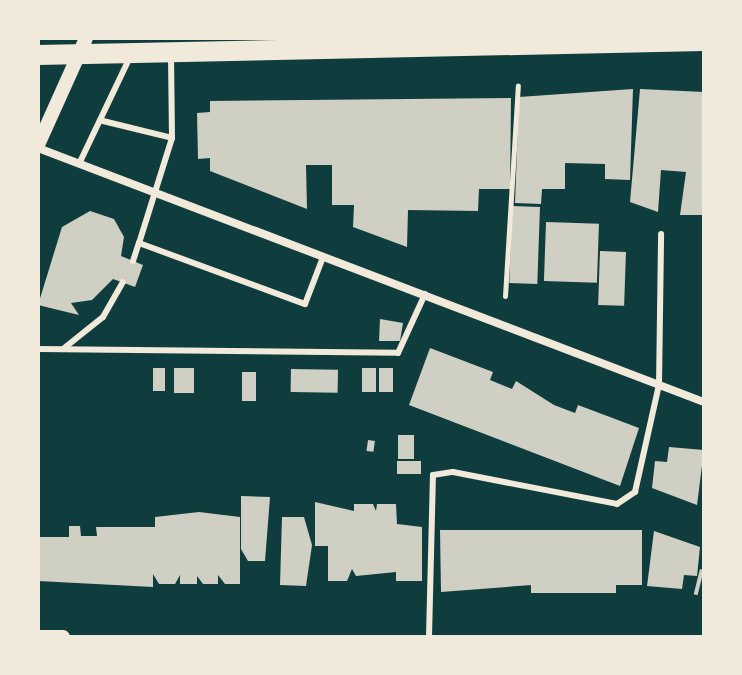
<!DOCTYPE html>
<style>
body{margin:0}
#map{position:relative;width:742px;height:675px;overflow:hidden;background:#0f3d3e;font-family:"Fira Sans Condensed",sans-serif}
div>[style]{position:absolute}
.building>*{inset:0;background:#cfcfc3;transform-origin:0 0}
.path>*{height:5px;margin:-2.5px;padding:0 2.5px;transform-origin:2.5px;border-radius:2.5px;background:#f1e9da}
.service>*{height:6px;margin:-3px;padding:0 3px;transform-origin:3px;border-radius:3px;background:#f1e9da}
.minor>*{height:8px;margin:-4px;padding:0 4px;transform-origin:4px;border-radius:4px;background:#f1e9da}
.tertiary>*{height:14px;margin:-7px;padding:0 7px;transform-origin:7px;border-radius:7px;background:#f1e9da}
.primary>*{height:20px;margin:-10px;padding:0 10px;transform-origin:10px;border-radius:10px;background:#f1e9da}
span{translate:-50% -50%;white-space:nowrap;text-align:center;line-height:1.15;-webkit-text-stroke:6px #f1e9da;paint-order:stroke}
.frame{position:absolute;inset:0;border:40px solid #f1e9da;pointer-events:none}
</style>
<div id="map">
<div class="building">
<div style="clip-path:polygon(633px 89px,630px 180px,605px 179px,605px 164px,565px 163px,565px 189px,542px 189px,541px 204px,515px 203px,519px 97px)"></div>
<div style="clip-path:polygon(640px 89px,704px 92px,704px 215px,680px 215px,686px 172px,661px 170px,658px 212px,630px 202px)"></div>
<div style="clip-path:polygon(511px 98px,510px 189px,479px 189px,478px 211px,408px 210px,407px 247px,353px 227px,354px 205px,332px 205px,332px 165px,306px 165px,307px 209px,210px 171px,210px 158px,198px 159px,197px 113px,210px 112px,210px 101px)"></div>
<div style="left:512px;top:206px;width:28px;height:77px;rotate:2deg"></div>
<div style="clip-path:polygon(90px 211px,114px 219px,124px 237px,121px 256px,143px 265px,135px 287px,113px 279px,92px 300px,71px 303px,79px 315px,38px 305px,62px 227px)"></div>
<div style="left:546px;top:222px;width:53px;height:59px;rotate:2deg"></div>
<div style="left:600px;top:251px;width:26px;height:54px;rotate:2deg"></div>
<div style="clip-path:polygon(380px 319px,403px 323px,400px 341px,379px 341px)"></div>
<div style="clip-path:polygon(430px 348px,493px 372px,490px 380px,512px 389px,516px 381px,554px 405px,575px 413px,578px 405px,639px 428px,620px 486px,409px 405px)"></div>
<div style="left:153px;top:368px;width:12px;height:23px"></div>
<div style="left:174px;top:368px;width:20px;height:25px"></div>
<div style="left:376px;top:368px;width:24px;height:14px;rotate:90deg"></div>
<div style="left:379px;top:368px;width:14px;height:24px"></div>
<div style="left:291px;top:369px;width:47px;height:23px;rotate:1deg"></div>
<div style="left:242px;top:372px;width:14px;height:29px"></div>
<div style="left:398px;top:435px;width:16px;height:24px"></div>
<div style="left:368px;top:440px;width:7px;height:11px;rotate:8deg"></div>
<div style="clip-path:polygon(669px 447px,704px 450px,697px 505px,652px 488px,655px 461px,667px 462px)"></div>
<div style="left:397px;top:461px;width:24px;height:13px"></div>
<div style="clip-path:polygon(241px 496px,270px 497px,265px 561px,248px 561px,241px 549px)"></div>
<div style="clip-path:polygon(315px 502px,354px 511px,354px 504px,373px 504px,376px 511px,377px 504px,396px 504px,397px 524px,422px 527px,422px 581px,396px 581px,396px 572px,356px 576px,352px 569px,347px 581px,328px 581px,328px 546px,315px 546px)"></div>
<div style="clip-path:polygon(199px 512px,240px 517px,240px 584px,225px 584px,218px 575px,218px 584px,203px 584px,197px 576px,197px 584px,180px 584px,180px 575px,175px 584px,159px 584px,153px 574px,153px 587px,38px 581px,38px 537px,69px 537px,69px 526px,80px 526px,81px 536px,97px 536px,96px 527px,155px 527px,155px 517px)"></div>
<div style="clip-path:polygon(282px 517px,304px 517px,312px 545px,306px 586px,280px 585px)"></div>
<div style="clip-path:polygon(440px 530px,642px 530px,642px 585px,616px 585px,616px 593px,531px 593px,531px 585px,441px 592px)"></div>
<div style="clip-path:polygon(654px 531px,700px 547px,697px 576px,684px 575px,682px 589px,647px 586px)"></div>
<div style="left:700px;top:569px;width:4px;height:26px;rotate:14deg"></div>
</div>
<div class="path">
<div style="left:505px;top:296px;width:211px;rotate:-86.5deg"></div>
</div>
<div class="service">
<div style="left:171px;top:56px;width:82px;rotate:89.3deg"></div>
<div style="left:172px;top:138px;width:110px;rotate:107.4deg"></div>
<div style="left:139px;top:243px;width:177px;rotate:20.2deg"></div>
<div style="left:305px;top:304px;width:50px;rotate:-69deg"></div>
<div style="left:103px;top:121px;width:71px;rotate:13.8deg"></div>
<div style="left:79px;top:164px;width:121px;rotate:-64.5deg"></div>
<div style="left:133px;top:261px;width:19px;rotate:-72deg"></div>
<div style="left:38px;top:349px;width:360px;rotate:0.6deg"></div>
<div style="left:398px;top:353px;width:65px;rotate:-65.4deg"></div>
<div style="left:63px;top:349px;width:51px;rotate:-38.7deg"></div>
<div style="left:103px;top:317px;width:40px;rotate:-60.3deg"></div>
<div style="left:429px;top:637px;width:162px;rotate:-88.6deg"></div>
<div style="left:433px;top:475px;width:20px;rotate:-9deg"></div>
<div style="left:453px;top:472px;width:167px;rotate:11deg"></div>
<div style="left:617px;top:504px;width:22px;rotate:-34deg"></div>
<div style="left:635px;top:492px;width:110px;rotate:-77.4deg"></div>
<div style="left:659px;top:385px;width:151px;rotate:-89.2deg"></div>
</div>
<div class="minor">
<div style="left:38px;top:148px;width:713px;rotate:20.88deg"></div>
</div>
<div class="tertiary">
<div style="left:38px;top:145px;width:117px;rotate:-65.8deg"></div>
<div style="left:38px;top:637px;width:25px"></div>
</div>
<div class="primary">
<div style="left:38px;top:55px;width:666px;rotate:-1.2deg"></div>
</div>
<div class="frame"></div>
</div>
